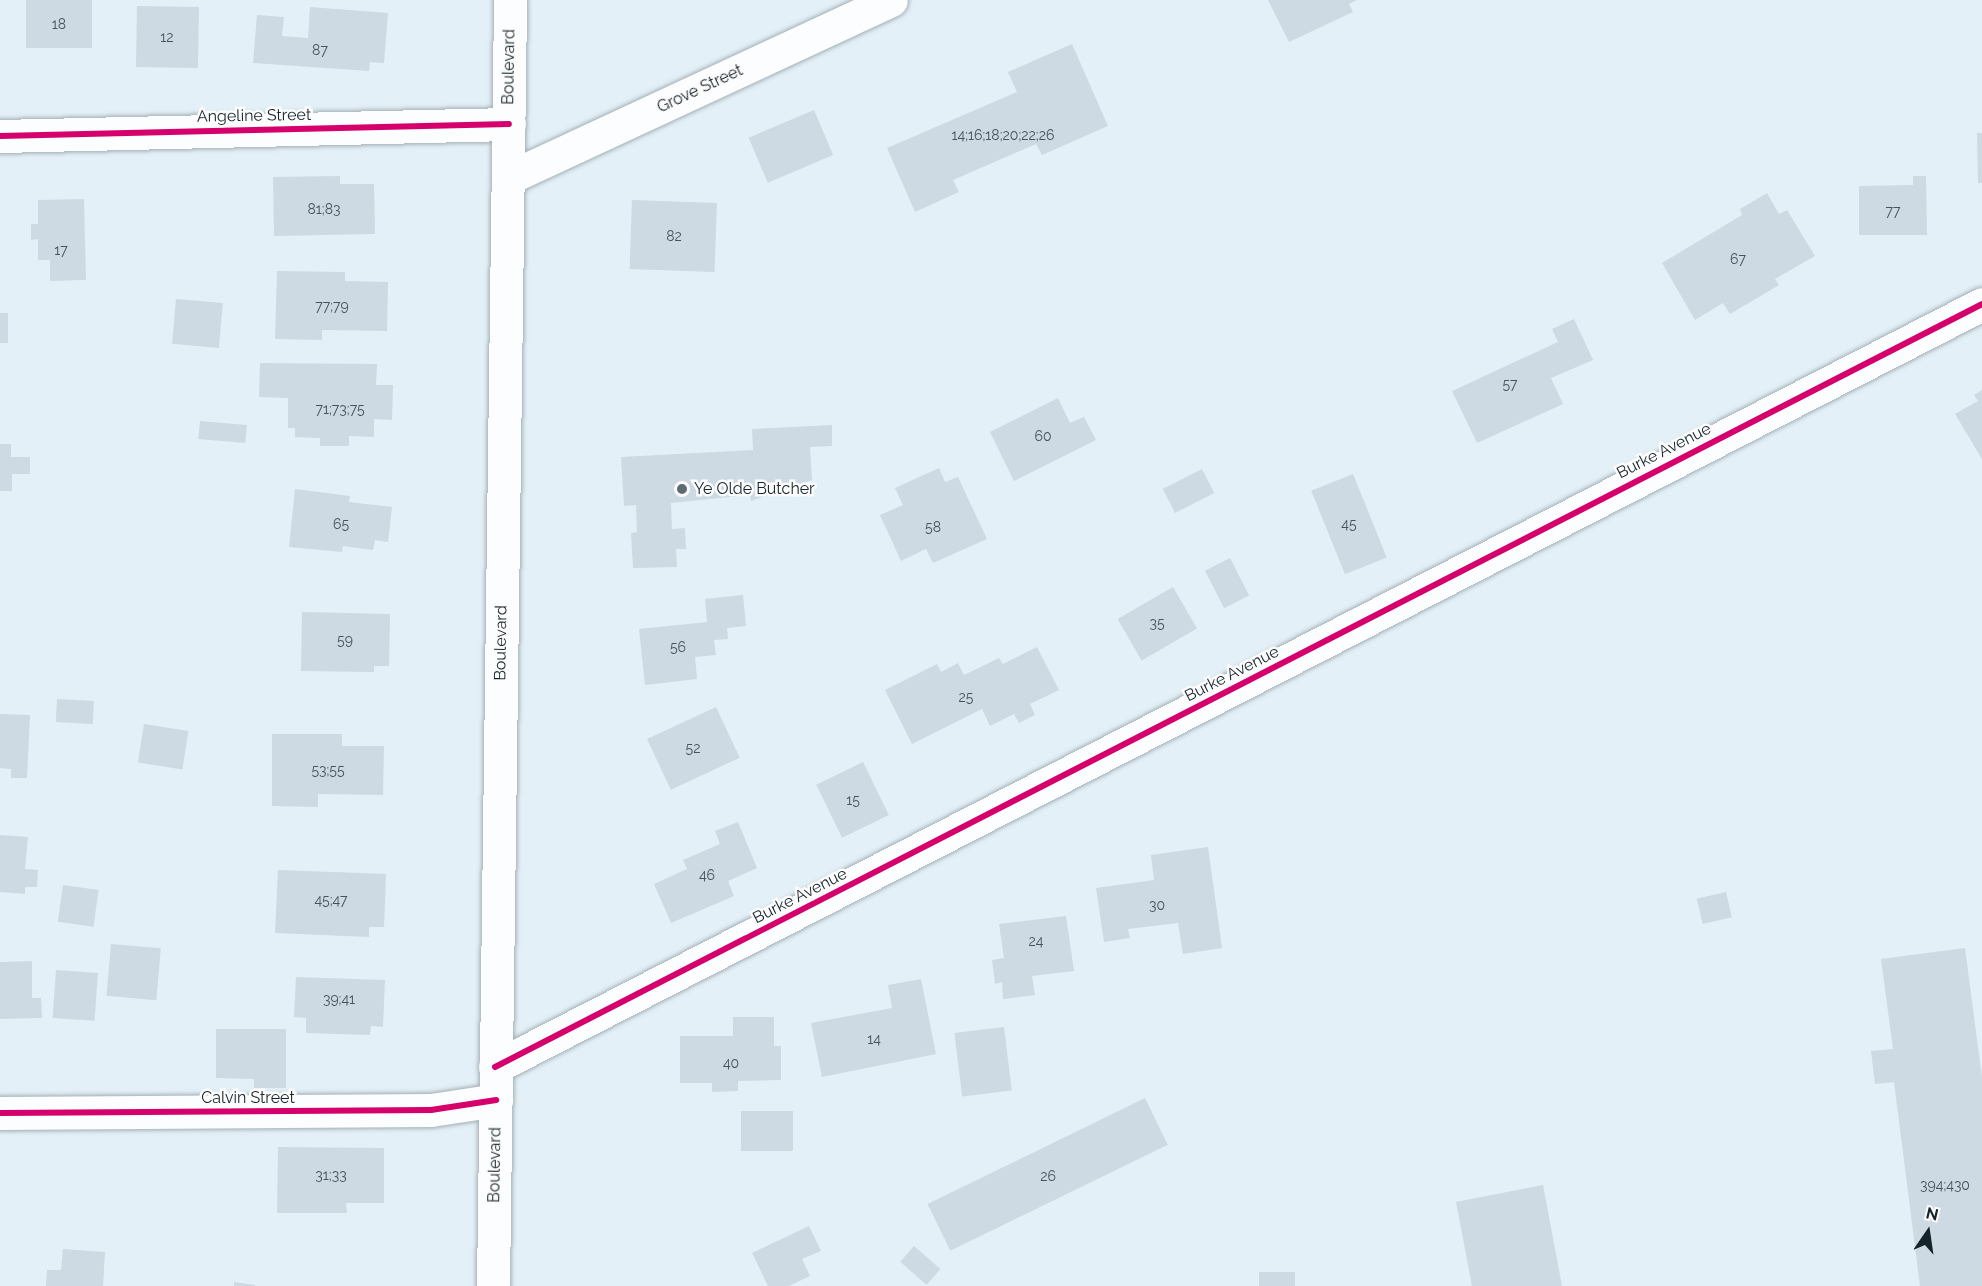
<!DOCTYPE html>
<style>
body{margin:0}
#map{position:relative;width:1982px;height:1286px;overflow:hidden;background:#e4f0f7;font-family:Raleway,sans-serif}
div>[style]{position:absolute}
.building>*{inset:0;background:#cdd9e3;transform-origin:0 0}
.roads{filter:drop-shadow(0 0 2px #a4b0b6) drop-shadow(0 0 2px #a4b0b6)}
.minor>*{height:33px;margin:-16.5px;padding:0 16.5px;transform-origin:16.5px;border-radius:16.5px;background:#fbfdfe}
.secondary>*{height:33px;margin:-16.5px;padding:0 16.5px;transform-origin:16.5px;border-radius:16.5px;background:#fbfdfe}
.cycleway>*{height:6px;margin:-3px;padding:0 3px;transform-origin:3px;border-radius:3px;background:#d6006c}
.dots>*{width:16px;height:16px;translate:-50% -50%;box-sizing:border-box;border:3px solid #fcfcfc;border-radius:50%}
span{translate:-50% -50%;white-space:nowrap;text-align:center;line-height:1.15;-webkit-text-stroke:5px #fcfcfc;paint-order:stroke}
.number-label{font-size:14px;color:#45535b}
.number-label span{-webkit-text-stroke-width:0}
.street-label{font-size:16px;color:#15242b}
.poi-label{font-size:16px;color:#15242b}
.left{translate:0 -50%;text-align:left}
.north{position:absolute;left:1898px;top:1202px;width:60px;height:60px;-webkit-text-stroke:4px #fcfcfc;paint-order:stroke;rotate:13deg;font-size:16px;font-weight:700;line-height:24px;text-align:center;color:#15242b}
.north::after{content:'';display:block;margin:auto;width:21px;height:27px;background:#15242b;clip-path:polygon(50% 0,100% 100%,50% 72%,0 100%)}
</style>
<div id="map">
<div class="building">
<div style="left:26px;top:0;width:66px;height:48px"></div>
<div style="clip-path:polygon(1268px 0,1357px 0,1349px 4px,1353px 12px,1289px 42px)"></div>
<div style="left:137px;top:6px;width:62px;height:61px;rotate:1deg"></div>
<div style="clip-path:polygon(310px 7px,388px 13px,384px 63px,370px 62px,369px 71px,253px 63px,257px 15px,284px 17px,282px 36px,308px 38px)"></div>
<div style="clip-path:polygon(1072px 44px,1108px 126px,1042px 155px,1036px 144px,953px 180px,959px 192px,915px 212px,887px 148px,1017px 92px,1008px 72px)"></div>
<div style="left:814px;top:110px;width:49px;height:71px;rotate:67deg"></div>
<div style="clip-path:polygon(1977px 133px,1982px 133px,1982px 183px,1978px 183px)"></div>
<div style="clip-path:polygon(340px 176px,340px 184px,374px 184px,375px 234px,274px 236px,273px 177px)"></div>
<div style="clip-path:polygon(1913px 176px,1926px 176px,1927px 235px,1859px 235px,1859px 186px,1913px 185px)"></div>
<div style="clip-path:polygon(1767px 193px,1779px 214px,1787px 210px,1815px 256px,1775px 279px,1779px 285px,1730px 314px,1723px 303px,1695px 320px,1662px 263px,1742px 215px,1740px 209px)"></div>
<div style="clip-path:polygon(84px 199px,86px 280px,50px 281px,50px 260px,38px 260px,38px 239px,31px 240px,31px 224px,38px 224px,38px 200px)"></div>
<div style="left:632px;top:200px;width:85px;height:69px;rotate:2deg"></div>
<div style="clip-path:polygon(277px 271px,345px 272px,345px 281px,388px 282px,387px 331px,322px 330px,322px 340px,275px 339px)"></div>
<div style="left:176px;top:299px;width:47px;height:45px;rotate:5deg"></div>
<div style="left:0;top:313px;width:8px;height:30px"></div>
<div style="clip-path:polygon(1574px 319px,1593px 360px,1551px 378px,1563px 404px,1477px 443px,1452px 391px,1558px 342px,1552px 329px)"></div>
<div style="clip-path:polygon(260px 363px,377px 364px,376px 385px,393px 385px,392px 420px,374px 419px,374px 437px,349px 436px,349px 446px,320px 446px,320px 438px,295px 437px,295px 428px,288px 428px,288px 398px,259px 397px)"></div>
<div style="clip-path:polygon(1982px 390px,1982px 459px,1955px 414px,1978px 401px,1974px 395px)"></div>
<div style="clip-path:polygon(1058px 398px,1070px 423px,1084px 417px,1096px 440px,1014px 481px,990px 432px)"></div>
<div style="left:200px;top:421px;width:47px;height:18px;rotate:5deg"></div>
<div style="clip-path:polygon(832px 425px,832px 446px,810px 447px,812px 480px,751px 501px,750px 495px,671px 503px,672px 529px,685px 528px,686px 549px,676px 549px,677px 567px,633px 568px,631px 533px,637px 532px,636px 505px,624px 506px,621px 457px,753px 450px,752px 429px)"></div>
<div style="clip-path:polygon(0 444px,11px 444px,11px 457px,30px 457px,30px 474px,12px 474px,12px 491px,0 491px)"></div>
<div style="clip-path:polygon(939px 468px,945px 482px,958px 477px,987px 539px,933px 563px,926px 549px,901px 561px,880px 515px,903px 505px,895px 488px)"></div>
<div style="left:1202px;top:469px;width:27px;height:44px;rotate:63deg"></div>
<div style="left:1353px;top:474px;width:90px;height:45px;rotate:68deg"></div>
<div style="clip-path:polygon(295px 489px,350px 496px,349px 502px,392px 507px,388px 542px,375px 540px,373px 550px,343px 546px,342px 552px,289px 547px)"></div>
<div style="left:1230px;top:558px;width:42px;height:28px;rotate:63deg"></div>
<div style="left:1173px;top:587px;width:48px;height:64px;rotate:60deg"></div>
<div style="clip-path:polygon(743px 595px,746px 626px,727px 628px,728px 639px,714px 640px,716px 655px,695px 657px,697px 679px,645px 685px,639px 629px,707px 622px,705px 599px)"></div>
<div style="clip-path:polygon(302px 612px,390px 614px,389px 666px,374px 666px,374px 672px,301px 671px)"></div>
<div style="clip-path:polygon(1037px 647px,1059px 690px,1030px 704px,1035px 715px,1019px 723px,1014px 714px,990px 726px,982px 709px,912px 744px,885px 690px,937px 664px,941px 672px,958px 663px,964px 675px,999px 658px,1003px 664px)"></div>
<div style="left:57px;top:699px;width:37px;height:23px;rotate:3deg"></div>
<div style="left:716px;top:707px;width:56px;height:76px;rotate:65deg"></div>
<div style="clip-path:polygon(0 714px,30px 715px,27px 778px,11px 778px,11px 769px,0 768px)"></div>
<div style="left:144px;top:724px;width:45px;height:39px;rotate:9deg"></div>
<div style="clip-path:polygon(272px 734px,342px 734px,342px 746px,384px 746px,383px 795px,318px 794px,318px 807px,272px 806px)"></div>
<div style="left:863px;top:762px;width:59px;height:52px;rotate:64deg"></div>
<div style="clip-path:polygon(738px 822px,757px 868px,728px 881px,734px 896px,671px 923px,654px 884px,687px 869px,683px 860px,720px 844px,715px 831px)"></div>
<div style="clip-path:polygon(0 835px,28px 837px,25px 869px,38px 870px,37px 887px,25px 887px,25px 894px,0 892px)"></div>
<div style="clip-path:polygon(1208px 847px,1222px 948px,1183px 954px,1178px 923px,1128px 929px,1130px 938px,1104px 942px,1096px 888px,1154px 880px,1151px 855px)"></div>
<div style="clip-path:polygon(278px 870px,386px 874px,384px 927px,369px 927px,369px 937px,275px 933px)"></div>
<div style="left:63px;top:885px;width:36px;height:37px;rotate:8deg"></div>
<div style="left:1726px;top:892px;width:26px;height:30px;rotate:77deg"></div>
<div style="clip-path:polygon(1066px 916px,1074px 971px,1032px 976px,1035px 995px,1003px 999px,1002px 982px,995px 984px,992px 960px,1004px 958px,999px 924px)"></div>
<div style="left:111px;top:944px;width:50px;height:52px;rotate:5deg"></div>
<div style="clip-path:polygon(1965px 948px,1982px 1077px,1982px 1286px,1920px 1286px,1894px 1082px,1875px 1084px,1871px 1051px,1893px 1049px,1881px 959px)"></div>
<div style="clip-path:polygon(32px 961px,32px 998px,41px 998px,42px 1018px,0 1019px,0 962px)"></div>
<div style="left:56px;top:970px;width:42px;height:48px;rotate:4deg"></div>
<div style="clip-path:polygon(296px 977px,385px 980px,383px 1027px,371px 1026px,370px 1035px,306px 1033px,306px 1018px,294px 1017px)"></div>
<div style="clip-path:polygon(921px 979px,936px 1054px,822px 1077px,811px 1023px,892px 1008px,888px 985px)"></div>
<div style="clip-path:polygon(733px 1017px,774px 1017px,774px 1046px,781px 1046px,781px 1080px,738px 1081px,738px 1091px,712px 1092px,712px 1083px,680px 1083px,680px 1036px,733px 1036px)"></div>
<div style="left:1004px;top:1027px;width:64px;height:50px;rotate:83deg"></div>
<div style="clip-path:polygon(216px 1029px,286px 1029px,286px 1088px,254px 1088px,254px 1079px,216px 1078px)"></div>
<div style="left:1145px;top:1098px;width:52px;height:242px;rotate:64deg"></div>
<div style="left:741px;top:1111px;width:52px;height:40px"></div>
<div style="clip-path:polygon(278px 1147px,384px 1148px,384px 1203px,346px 1203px,347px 1213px,277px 1213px)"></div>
<div style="clip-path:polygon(1543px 1185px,1562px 1286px,1472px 1286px,1456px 1202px)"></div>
<div style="clip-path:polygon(809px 1226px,821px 1251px,802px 1259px,810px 1276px,789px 1286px,768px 1286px,752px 1253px)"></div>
<div style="left:914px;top:1246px;width:35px;height:21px;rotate:41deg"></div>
<div style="clip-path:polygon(63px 1249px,105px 1252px,103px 1286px,46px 1286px,47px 1270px,61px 1270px)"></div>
<div style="left:1295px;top:1272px;width:14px;height:36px;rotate:90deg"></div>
<div style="clip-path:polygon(234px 1282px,255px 1285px,255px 1286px,234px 1286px)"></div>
</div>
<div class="roads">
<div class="minor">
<div style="left:0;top:136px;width:509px;rotate:-1.35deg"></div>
<div style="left:508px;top:178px;width:422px;rotate:-24.9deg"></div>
<div style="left:495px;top:1067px;width:1671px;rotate:-27.16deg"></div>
<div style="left:0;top:1113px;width:431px;rotate:-0.4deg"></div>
<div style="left:431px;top:1110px;width:66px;rotate:-8.7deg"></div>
</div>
<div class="secondary">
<div style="left:493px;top:1286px;width:1286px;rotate:-89.24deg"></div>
</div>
</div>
<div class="cycleway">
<div style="left:0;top:136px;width:509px;rotate:-1.35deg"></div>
<div style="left:495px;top:1067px;width:1671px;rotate:-27.16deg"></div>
<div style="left:0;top:1113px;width:431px;rotate:-0.4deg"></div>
<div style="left:431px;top:1110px;width:66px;rotate:-8.7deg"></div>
</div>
<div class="dots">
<div style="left:682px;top:489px;background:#5d6b72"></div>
</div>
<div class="number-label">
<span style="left:59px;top:24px">18</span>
<span style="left:167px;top:37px">12</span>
<span style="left:320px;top:50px">87</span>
<span style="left:1003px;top:135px">14;16;18;20;22;26</span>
<span style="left:324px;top:209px">81;83</span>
<span style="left:1893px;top:211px">77</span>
<span style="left:674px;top:236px">82</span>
<span style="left:61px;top:250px">17</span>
<span style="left:1738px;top:259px">67</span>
<span style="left:332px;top:306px">77;79</span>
<span style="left:1510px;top:384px">57</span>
<span style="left:340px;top:409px">71;73;75</span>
<span style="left:1043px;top:436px">60</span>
<span style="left:341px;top:524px">65</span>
<span style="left:1349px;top:524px">45</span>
<span style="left:933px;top:527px">58</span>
<span style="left:1157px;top:623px">35</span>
<span style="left:345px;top:640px">59</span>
<span style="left:678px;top:647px">56</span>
<span style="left:966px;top:697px">25</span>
<span style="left:693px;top:748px">52</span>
<span style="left:328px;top:770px">53;55</span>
<span style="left:853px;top:800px">15</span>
<span style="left:707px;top:875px">46</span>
<span style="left:331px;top:900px">45;47</span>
<span style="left:1157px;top:905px">30</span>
<span style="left:1036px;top:941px">24</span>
<span style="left:339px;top:999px">39;41</span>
<span style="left:874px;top:1039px">14</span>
<span style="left:731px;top:1063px">40</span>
<span style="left:331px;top:1175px">31;33</span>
<span style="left:1048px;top:1176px">26</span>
<span style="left:1945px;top:1185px">394;430</span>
</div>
<div class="street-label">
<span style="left:509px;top:67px;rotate:-89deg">Boulevard</span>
<span style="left:700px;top:89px;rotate:-25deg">Grove Street</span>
<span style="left:254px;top:116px;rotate:-1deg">Angeline Street</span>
<span style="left:1664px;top:451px;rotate:-27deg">Burke Avenue</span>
<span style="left:501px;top:643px;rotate:-89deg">Boulevard</span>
<span style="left:1232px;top:674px;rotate:-27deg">Burke Avenue</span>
<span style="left:800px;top:896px;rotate:-27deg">Burke Avenue</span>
<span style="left:248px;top:1098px">Calvin Street</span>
<span style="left:495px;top:1165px;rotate:-89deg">Boulevard</span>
</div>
<div class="poi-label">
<span class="left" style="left:694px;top:489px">Ye Olde Butcher</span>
</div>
<div class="north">N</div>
</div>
